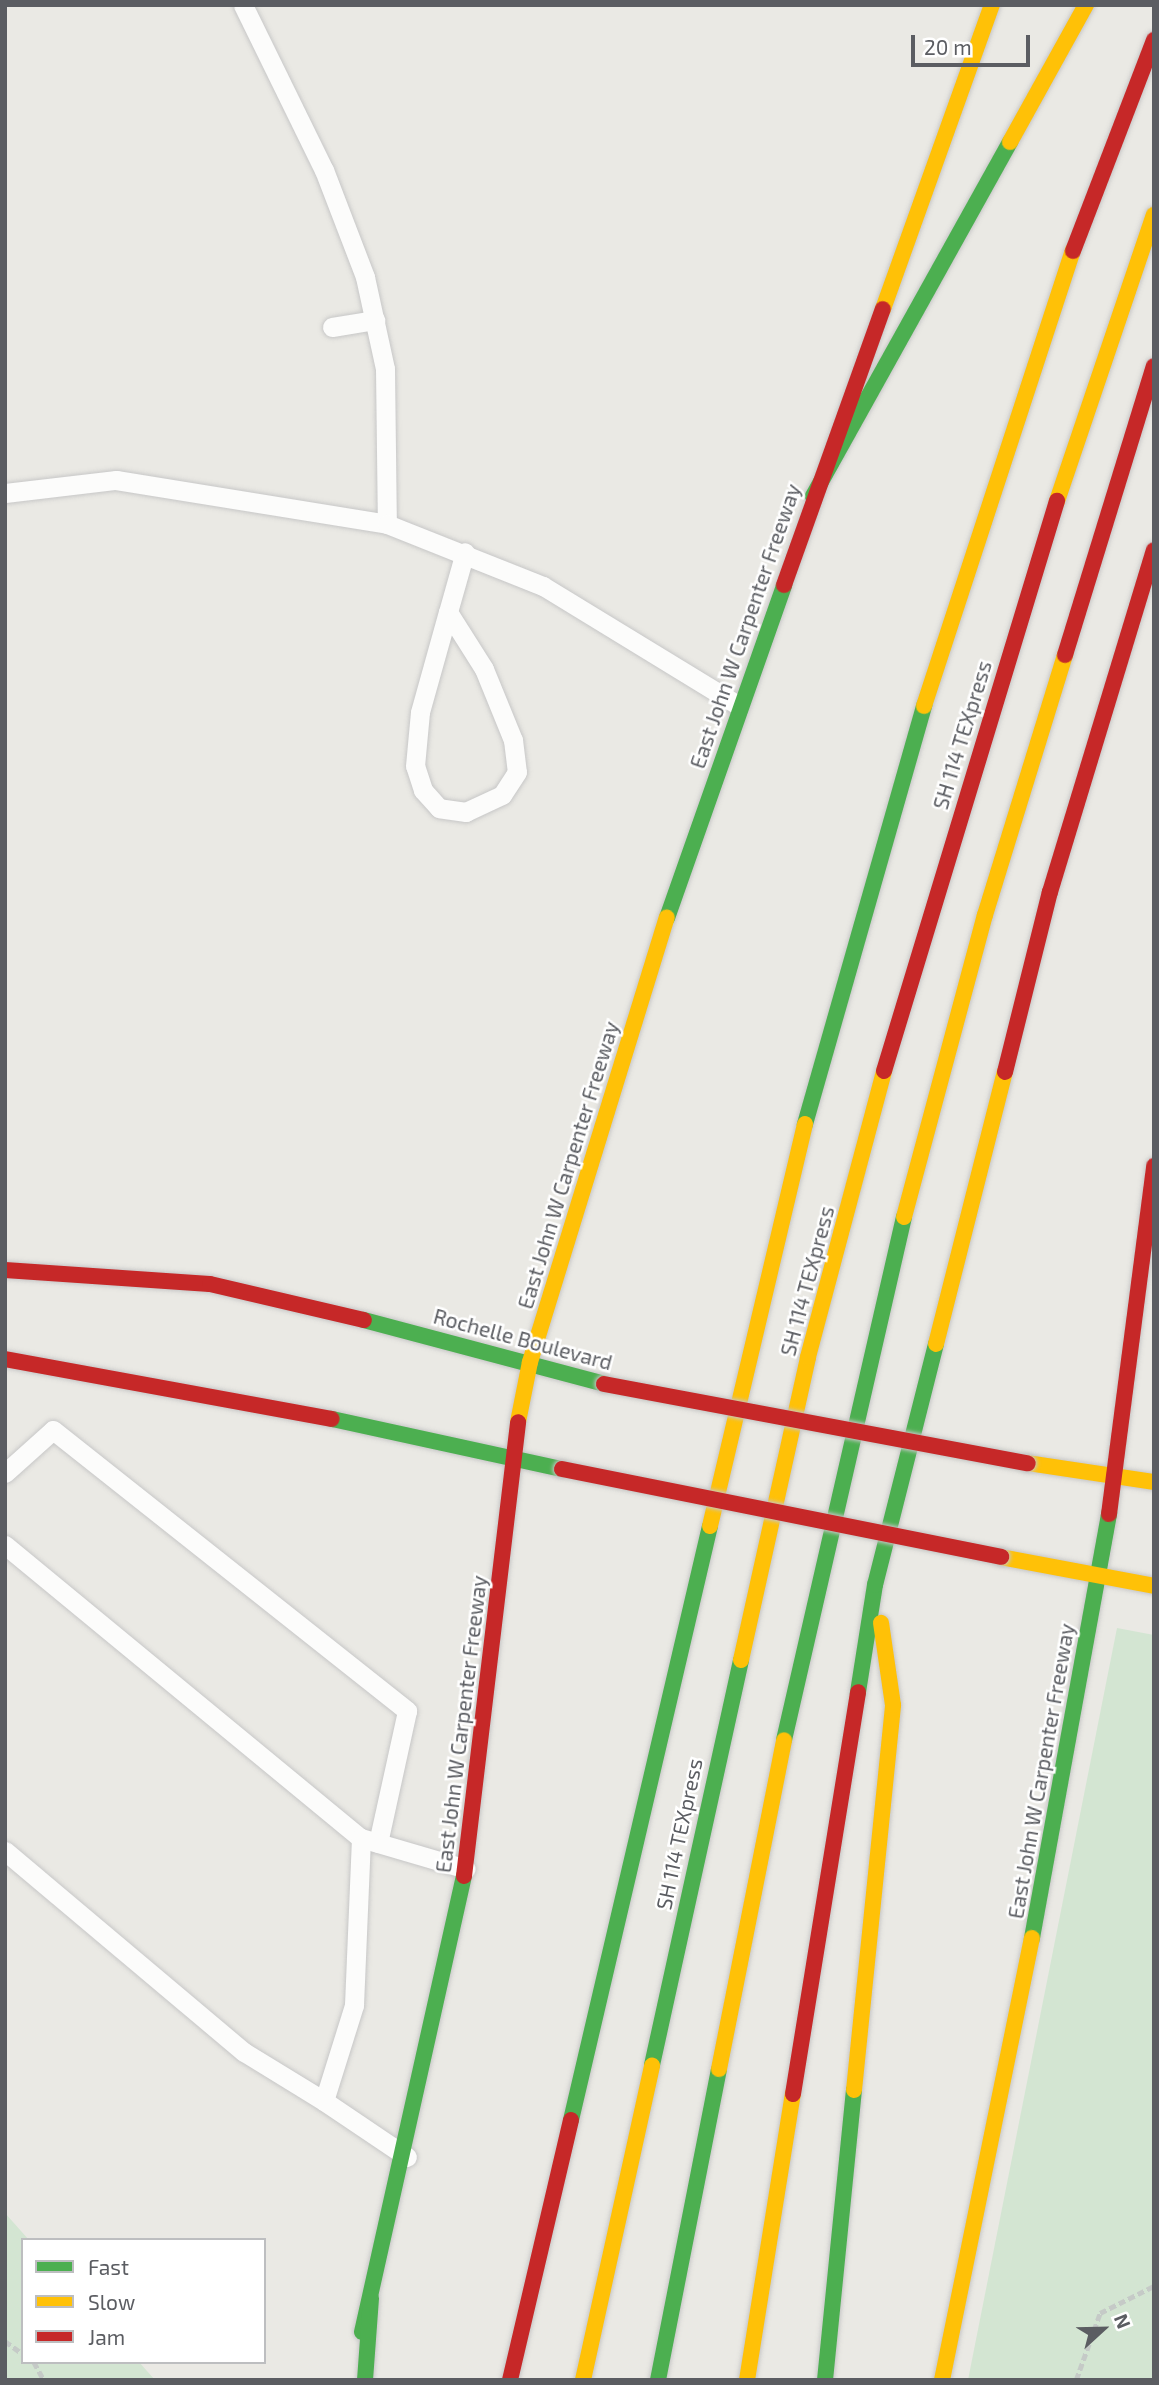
<!DOCTYPE html>
<style>
body{margin:0}
#map{position:relative;width:1159px;height:2385px;overflow:hidden;background:#eae9e4;font-family:"Exo 2",sans-serif}
div>[style]{position:absolute}
.green>*{inset:0;background:#d3e5d2}
.path>*{height:4.5px;margin-top:-2.25px;transform-origin:0;background:repeating-linear-gradient(90deg,#c5cac7 0 7px,transparent 0 10.5px)}
.roads{filter:drop-shadow(0 0 2px #c7c7c7) drop-shadow(0 0 2px #c7c7c7)}
.lane>*{height:19px;margin:-9.5px;padding:0 9.5px;transform-origin:9.5px;border-radius:9.5px;background:#fcfcfb}
.fast>*{height:16px;margin:-8px;padding:0 8px;transform-origin:8px;border-radius:8px;background:#4caf50}
.slow>*{height:16px;margin:-8px;padding:0 8px;transform-origin:8px;border-radius:8px;background:#ffc107}
.jam>*{height:16px;margin:-8px;padding:0 8px;transform-origin:8px;border-radius:8px;background:#c62828}
.bridges{filter:drop-shadow(0 0 2px #c5c6c4) drop-shadow(0 0 2px #c5c6c4)}
.jam-bridge>*{height:16px;margin:-8px;padding:0 8px;transform-origin:8px;border-radius:8px;background:#c62828}
span{translate:-50% -50%;white-space:nowrap;text-align:center;line-height:1.15;-webkit-text-stroke:5px #fff;paint-order:stroke}
.street-label{font-size:21px;color:#5b5d62}
.frame{position:absolute;inset:0;border:7px solid #5b5d62;pointer-events:none}
.legend{position:absolute;left:21px;top:2238px;width:245px;height:126px;box-sizing:border-box;background:#fff;border:2px solid #bdbec0;margin:0;padding:9px 12px;list-style:none;font-size:21px;color:#5b5d62}
.legend li{display:flex;align-items:center;gap:14px;height:35px}
.legend b{width:35px;border:2px solid #bdbec0}
.north{position:absolute;left:1068px;top:2294px;width:70px;height:70px;-webkit-text-stroke:5px #fff;paint-order:stroke;rotate:68deg;font-size:19px;font-weight:700;line-height:28px;text-align:center;color:#5b5d62}
.north::after{content:'';display:block;margin:auto;width:24px;height:32px;background:#5b5d62;clip-path:polygon(50% 0,100% 100%,50% 72%,0 100%)}
.scale{position:absolute;left:911px;top:35px;width:119px;height:32px;box-sizing:border-box;border:4px solid #5b5d62;border-top:0;padding-left:9px;font-size:21px;line-height:24px;white-space:nowrap;color:#5b5d62;-webkit-text-stroke:5px #fff;paint-order:stroke}
</style>
<div id="map">
<div class="green">
<div style="clip-path:polygon(1117px 1628px,1154px 1635px,1154px 2380px,968px 2380px)"></div>
<div style="clip-path:polygon(5px 2213px,29px 2240px,23px 2240px,23px 2362px,139px 2362px,155px 2380px,5px 2380px)"></div>
</div>
<div class="path">
<div style="left:5px;top:2341px;width:22px;rotate:36deg"></div>
<div style="left:34px;top:2362px;width:21px;rotate:61deg"></div>
<div style="left:1076px;top:2380px;width:71px;rotate:-70.3deg"></div>
<div style="left:1100px;top:2313px;width:60px;rotate:-26.6deg"></div>
</div>
<div class="roads">
<div class="lane">
<div style="left:243px;top:5px;width:184px;rotate:63.9deg"></div>
<div style="left:324px;top:170px;width:115px;rotate:69deg"></div>
<div style="left:365px;top:277px;width:94px;rotate:77.7deg"></div>
<div style="left:385px;top:369px;width:155px;rotate:89.3deg"></div>
<div style="left:332px;top:327px;width:44px;rotate:-9.2deg"></div>
<div style="left:5px;top:493px;width:112px;rotate:-6.7deg"></div>
<div style="left:116px;top:480px;width:275px;rotate:9.2deg"></div>
<div style="left:387px;top:524px;width:168px;rotate:21.7deg"></div>
<div style="left:543px;top:586px;width:228px;rotate:31.4deg"></div>
<div style="left:448px;top:612px;width:67px;rotate:57.7deg"></div>
<div style="left:484px;top:669px;width:77px;rotate:67.8deg"></div>
<div style="left:513px;top:740px;width:32px;rotate:83deg"></div>
<div style="left:517px;top:772px;width:27px;rotate:123deg"></div>
<div style="left:502px;top:795px;width:40px;rotate:155deg"></div>
<div style="left:466px;top:812px;width:27px;rotate:-172deg"></div>
<div style="left:439px;top:808px;width:24px;rotate:-132deg"></div>
<div style="left:423px;top:790px;width:25px;rotate:-108deg"></div>
<div style="left:415px;top:766px;width:54px;rotate:-84.7deg"></div>
<div style="left:420px;top:712px;width:104px;rotate:-74.4deg"></div>
<div style="left:448px;top:612px;width:62px;rotate:-74.2deg"></div>
<div style="left:5px;top:1473px;width:64px;rotate:-41.9deg"></div>
<div style="left:53px;top:1430px;width:452px;rotate:38.4deg"></div>
<div style="left:407px;top:1711px;width:135px;rotate:102.4deg"></div>
<div style="left:5px;top:1545px;width:461px;rotate:39.5deg"></div>
<div style="left:361px;top:1838px;width:109px;rotate:16.4deg"></div>
<div style="left:5px;top:1851px;width:312px;rotate:40.1deg"></div>
<div style="left:244px;top:2052px;width:94px;rotate:31.5deg"></div>
<div style="left:324px;top:2101px;width:101px;rotate:-72.6deg"></div>
<div style="left:354px;top:2005px;width:167px;rotate:-87.6deg"></div>
<div style="left:324px;top:2101px;width:100px;rotate:34deg"></div>
</div>
<div class="fast">
<div style="left:813px;top:496px;width:405px;rotate:-60.9deg"></div>
<div style="left:667px;top:918px;width:353px;rotate:-70.6deg"></div>
<div style="left:805px;top:1124px;width:435px;rotate:-74.1deg"></div>
<div style="left:364px;top:1320px;width:248px;rotate:14.9deg"></div>
<div style="left:332px;top:1419px;width:235px;rotate:12.3deg"></div>
<div style="left:858px;top:1692px;width:108px;rotate:-81deg"></div>
<div style="left:875px;top:1585px;width:249px;rotate:-75.8deg"></div>
<div style="left:784px;top:1740px;width:537px;rotate:-77.08deg"></div>
<div style="left:1032px;top:1938px;width:431px;rotate:-79.7deg"></div>
<div style="left:652px;top:2065px;width:415px;rotate:-77.6deg"></div>
<div style="left:571px;top:2120px;width:610px;rotate:-76.83deg"></div>
<div style="left:362px;top:2332px;width:467px;rotate:-77.4deg"></div>
<div style="left:365px;top:2380px;width:82px;rotate:-85.8deg"></div>
<div style="left:658px;top:2380px;width:317px;rotate:-78.9deg"></div>
<div style="left:825px;top:2380px;width:291px;rotate:-84.3deg"></div>
</div>
<div class="slow">
<div style="left:1010px;top:142px;width:157px;rotate:-61deg"></div>
<div style="left:883px;top:309px;width:323px;rotate:-70.3deg"></div>
<div style="left:1057px;top:501px;width:302px;rotate:-71.3deg"></div>
<div style="left:924px;top:706px;width:479px;rotate:-71.9deg"></div>
<div style="left:904px;top:1217px;width:313px;rotate:-75deg"></div>
<div style="left:985px;top:915px;width:272px;rotate:-72.9deg"></div>
<div style="left:936px;top:1344px;width:281px;rotate:-75.8deg"></div>
<div style="left:518px;top:1422px;width:61px;rotate:-78.7deg"></div>
<div style="left:530px;top:1362px;width:465px;rotate:-72.9deg"></div>
<div style="left:1028px;top:1463px;width:127px;rotate:8.6deg"></div>
<div style="left:710px;top:1526px;width:413px;rotate:-76.7deg"></div>
<div style="left:1001px;top:1557px;width:156px;rotate:10.7deg"></div>
<div style="left:741px;top:1660px;width:310px;rotate:-77.5deg"></div>
<div style="left:808px;top:1357px;width:296px;rotate:-75.1deg"></div>
<div style="left:719px;top:2069px;width:335px;rotate:-78.8deg"></div>
<div style="left:854px;top:2090px;width:387px;rotate:-84.2deg"></div>
<div style="left:893px;top:1705px;width:83px;rotate:-98.3deg"></div>
<div style="left:583px;top:2380px;width:322px;rotate:-77.6deg"></div>
<div style="left:747px;top:2380px;width:290px;rotate:-80.9deg"></div>
<div style="left:942px;top:2380px;width:451px;rotate:-78.5deg"></div>
</div>
<div class="jam">
<div style="left:1073px;top:251px;width:226px;rotate:-69deg"></div>
<div style="left:784px;top:585px;width:293px;rotate:-70.3deg"></div>
<div style="left:1065px;top:655px;width:302px;rotate:-72.9deg"></div>
<div style="left:884px;top:1071px;width:596px;rotate:-73.12deg"></div>
<div style="left:1005px;top:1072px;width:186px;rotate:-76deg"></div>
<div style="left:1050px;top:892px;width:357px;rotate:-73.1deg"></div>
<div style="left:5px;top:1270px;width:205px;rotate:3.9deg"></div>
<div style="left:210px;top:1284px;width:158px;rotate:13.2deg"></div>
<div style="left:5px;top:1359px;width:332px;rotate:10.4deg"></div>
<div style="left:1109px;top:1514px;width:351px;rotate:-82.6deg"></div>
<div style="left:464px;top:1876px;width:457px;rotate:-83.2deg"></div>
<div style="left:793px;top:2094px;width:407px;rotate:-80.8deg"></div>
<div style="left:510px;top:2380px;width:267px;rotate:-76.8deg"></div>
</div>
</div>
<div class="bridges">
<div class="jam-bridge">
<div style="left:604px;top:1384px;width:431px;rotate:10.6deg"></div>
<div style="left:562px;top:1469px;width:448px;rotate:11.3deg"></div>
</div>
</div>
<div class="street-label">
<span style="left:745px;top:626px;rotate:-71deg">East John W Carpenter Freeway</span>
<span style="left:962px;top:735px;rotate:-73deg">SH 114 TEXpress</span>
<span style="left:568px;top:1165px;rotate:-73deg">East John W Carpenter Freeway</span>
<span style="left:807px;top:1281px;rotate:-75deg">SH 114 TEXpress</span>
<span style="left:523px;top:1339px;rotate:15deg">Rochelle Boulevard</span>
<span style="left:461px;top:1724px;rotate:-83deg">East John W Carpenter Freeway</span>
<span style="left:1041px;top:1771px;rotate:-80deg">East John W Carpenter Freeway</span>
<span style="left:679px;top:1834px;rotate:-78deg">SH 114 TEXpress</span>
</div>
<div class="frame"></div>
<ul class="legend">
<li><b style="height:9px;background:#4caf50"></b>Fast</li>
<li><b style="height:9px;background:#ffc107"></b>Slow</li>
<li><b style="height:9px;background:#c62828"></b>Jam</li>
</ul>
<div class="north">N</div>
<div class="scale">20 m</div>
</div>
